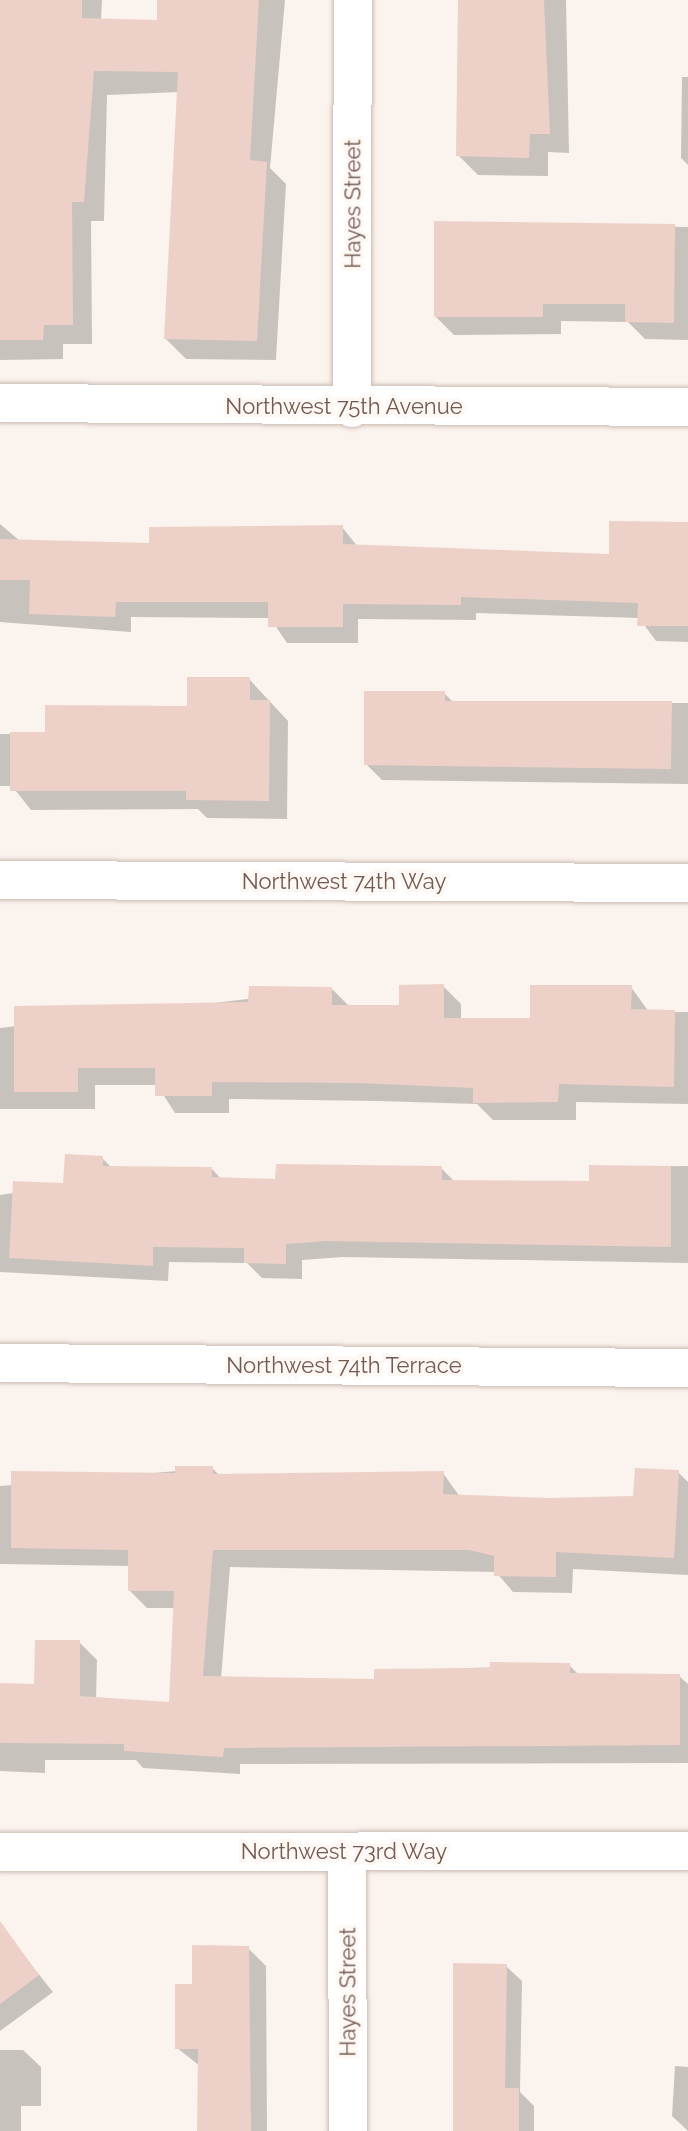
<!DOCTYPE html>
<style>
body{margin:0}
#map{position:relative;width:688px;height:2131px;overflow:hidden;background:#fbf3ed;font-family:Raleway,sans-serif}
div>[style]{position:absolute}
.shadow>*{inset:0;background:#0003}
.building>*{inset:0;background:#edd1c8}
.roads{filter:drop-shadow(0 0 2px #ccbbb4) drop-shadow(0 0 2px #ccbbb4)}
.minor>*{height:38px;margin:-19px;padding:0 19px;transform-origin:19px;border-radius:19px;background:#fff}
span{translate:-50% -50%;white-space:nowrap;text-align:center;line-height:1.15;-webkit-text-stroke:7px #fdf8f3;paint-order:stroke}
.street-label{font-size:22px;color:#745952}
</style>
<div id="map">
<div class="shadow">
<div style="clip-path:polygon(0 0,102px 0,101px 20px,159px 22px,159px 0,285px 0,270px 168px,286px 184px,276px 360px,186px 359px,166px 339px,179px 92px,107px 95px,104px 221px,91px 221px,92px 344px,63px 344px,63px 359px,0 360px)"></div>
<div style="clip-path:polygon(458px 0,566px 0,569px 153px,548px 152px,548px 176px,478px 175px,458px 155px)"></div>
<div style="clip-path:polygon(682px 77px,688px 77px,688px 165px,681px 158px)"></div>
<div style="clip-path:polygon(436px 223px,688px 227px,688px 340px,645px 339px,628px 322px,561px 321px,561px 334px,454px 335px,436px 317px)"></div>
<div style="clip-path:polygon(0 524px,20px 541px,151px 546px,342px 527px,358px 547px,611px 556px,688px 524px,688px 642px,656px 641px,639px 618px,476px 613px,476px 620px,358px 619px,358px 643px,287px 643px,270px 618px,131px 617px,131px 632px,0 622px)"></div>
<div style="clip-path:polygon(249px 679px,288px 721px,287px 819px,207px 818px,198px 809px,31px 810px,12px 786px,0 786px,0 734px,47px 734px,189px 708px)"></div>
<div style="clip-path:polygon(444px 693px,454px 703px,688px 703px,688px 784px,382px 780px,366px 764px)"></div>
<div style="clip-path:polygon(443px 986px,461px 1004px,461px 1020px,532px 1020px,631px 987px,649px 1012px,688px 1012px,688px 1104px,576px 1102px,576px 1120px,493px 1120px,477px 1104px,378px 1101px,229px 1099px,229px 1113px,175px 1113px,157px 1085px,95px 1085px,95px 1109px,0 1109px,0 1028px,332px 989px,350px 1007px,401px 1007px)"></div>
<div style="clip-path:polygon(102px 1158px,112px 1168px,212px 1169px,222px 1180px,277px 1182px,441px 1168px,455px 1182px,591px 1183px,591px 1167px,688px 1166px,688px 1263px,343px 1257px,302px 1260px,302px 1279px,262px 1278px,247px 1263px,169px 1262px,168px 1281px,0 1272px,0 1195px,65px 1185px)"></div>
<div style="clip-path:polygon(212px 1468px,220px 1476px,443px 1473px,460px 1497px,548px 1500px,635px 1498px,678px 1472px,688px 1482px,688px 1575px,573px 1569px,572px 1593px,513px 1592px,496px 1572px,230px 1567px,221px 1679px,376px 1681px,376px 1671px,569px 1665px,579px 1675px,679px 1676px,688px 1684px,688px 1763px,240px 1764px,240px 1774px,143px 1768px,136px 1760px,45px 1760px,45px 1773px,0 1771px,0 1685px,36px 1686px,79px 1642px,97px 1660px,96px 1699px,170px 1704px,175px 1608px,147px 1608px,130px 1591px,130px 1566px,0 1564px,0 1486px)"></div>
<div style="clip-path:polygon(0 1926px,53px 1992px,0 2031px)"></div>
<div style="clip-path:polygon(248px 1948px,266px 1966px,267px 2131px,199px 2131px,200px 2066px,177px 2048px,193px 1986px)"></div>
<div style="clip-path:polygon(506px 1966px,522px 1981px,520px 2092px,534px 2106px,534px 2131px,455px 2131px)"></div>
<div style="clip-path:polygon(0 2050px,23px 2050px,41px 2067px,41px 2106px,21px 2106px,21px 2131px,0 2131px)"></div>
<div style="clip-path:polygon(675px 2066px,688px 2067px,688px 2131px,672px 2116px)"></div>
</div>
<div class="building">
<div style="clip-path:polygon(0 0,82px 0,82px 18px,157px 20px,157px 0,259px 0,250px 160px,267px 162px,257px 341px,164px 339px,178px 72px,94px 71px,84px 202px,72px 202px,73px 325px,44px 325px,43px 340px,0 340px)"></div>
<div style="clip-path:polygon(458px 0,544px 0,550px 134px,530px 134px,529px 158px,456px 156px)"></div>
<div style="clip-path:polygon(434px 221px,675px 224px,674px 323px,625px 322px,625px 304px,543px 304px,543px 317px,434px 317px)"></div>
<div style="clip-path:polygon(609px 521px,688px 522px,688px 626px,637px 626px,638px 603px,461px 597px,461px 605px,343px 604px,343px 627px,268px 627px,268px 602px,116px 602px,115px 617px,29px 614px,30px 580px,0 580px,0 539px,149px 543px,149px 527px,343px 525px,343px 544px,609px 554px)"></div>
<div style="clip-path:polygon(187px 677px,250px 677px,250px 700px,270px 700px,269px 801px,186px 800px,186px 791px,10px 791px,10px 732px,45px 732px,45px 705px,187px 706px)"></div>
<div style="clip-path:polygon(364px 691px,445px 691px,445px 701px,672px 701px,671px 769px,364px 765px)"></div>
<div style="clip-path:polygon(444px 984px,444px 1018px,530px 1018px,530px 985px,632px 985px,631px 1009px,675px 1010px,674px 1087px,559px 1084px,558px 1102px,473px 1103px,473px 1088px,359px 1083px,212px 1082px,212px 1096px,155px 1096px,155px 1068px,78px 1068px,78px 1092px,14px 1092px,14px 1006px,248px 1002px,249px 986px,332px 987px,332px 1005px,399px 1005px,399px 985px)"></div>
<div style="clip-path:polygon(65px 1154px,103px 1156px,103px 1166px,212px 1167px,212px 1177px,275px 1179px,276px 1164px,442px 1166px,442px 1180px,589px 1181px,589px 1165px,671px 1166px,671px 1247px,326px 1241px,286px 1244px,286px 1264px,244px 1263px,244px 1248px,153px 1247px,153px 1266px,9px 1258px,13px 1181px,63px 1183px)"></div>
<div style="clip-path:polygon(175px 1466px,213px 1466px,213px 1474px,444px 1471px,443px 1494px,548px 1498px,633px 1496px,635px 1468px,679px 1470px,674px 1558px,556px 1552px,556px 1577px,494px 1576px,494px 1556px,469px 1550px,213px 1550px,203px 1676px,374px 1679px,374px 1669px,490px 1668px,490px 1662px,570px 1663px,570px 1673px,680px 1674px,680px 1745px,224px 1748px,223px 1757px,124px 1751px,124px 1744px,0 1743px,0 1683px,34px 1684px,35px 1640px,80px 1640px,80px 1696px,169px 1702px,174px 1591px,128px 1591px,128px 1550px,11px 1548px,11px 1471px,175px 1473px)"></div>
<div style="clip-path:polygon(0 1921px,39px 1975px,0 2004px)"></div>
<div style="clip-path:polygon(192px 1945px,249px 1946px,251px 2131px,197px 2131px,198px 2049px,175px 2049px,175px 1984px,192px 1984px)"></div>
<div style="clip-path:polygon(453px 1963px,507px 1964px,505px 2088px,519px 2088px,519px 2131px,453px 2131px)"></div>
</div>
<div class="roads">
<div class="minor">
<div style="left:0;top:403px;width:688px;rotate:0.33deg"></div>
<div style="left:352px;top:408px;width:408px;rotate:-89.9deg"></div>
<div style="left:0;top:880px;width:688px;rotate:0.25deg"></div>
<div style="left:0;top:1363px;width:688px;rotate:0.42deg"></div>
<div style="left:0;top:1852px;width:688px;rotate:-0.08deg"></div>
<div style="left:347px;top:1853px;width:278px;rotate:89.8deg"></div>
</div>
</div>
<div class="street-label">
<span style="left:353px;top:204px;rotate:-90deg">Hayes Street</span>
<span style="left:344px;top:407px">Northwest 75th Avenue</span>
<span style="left:344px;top:882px">Northwest 74th Way</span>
<span style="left:344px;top:1366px">Northwest 74th Terrace</span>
<span style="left:344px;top:1852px">Northwest 73rd Way</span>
<span style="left:348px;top:1992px;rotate:-90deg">Hayes Street</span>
</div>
</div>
